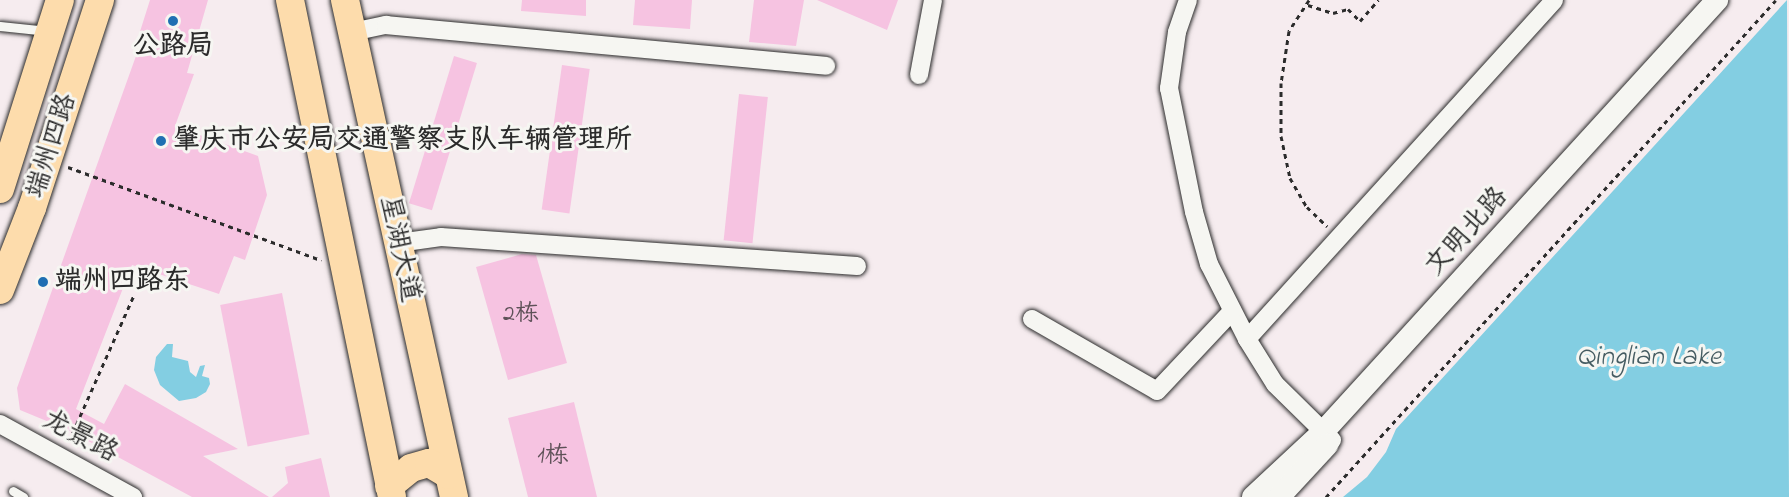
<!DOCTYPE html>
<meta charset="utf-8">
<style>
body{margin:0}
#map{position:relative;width:1789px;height:497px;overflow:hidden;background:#f6ecef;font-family:"Indie Flower","LXGW WenKai TC",sans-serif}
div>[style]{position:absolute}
.water>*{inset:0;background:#83cee2}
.building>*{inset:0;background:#f6c3e1;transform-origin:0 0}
.path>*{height:3px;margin-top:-1.5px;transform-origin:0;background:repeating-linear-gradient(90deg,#2b2b2b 0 4.5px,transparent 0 9px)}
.roads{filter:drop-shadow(0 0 2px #2b2b2b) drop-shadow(0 0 2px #2b2b2b)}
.service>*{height:9px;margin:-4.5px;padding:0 4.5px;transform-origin:4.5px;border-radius:4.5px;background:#f6f6f2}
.minor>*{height:18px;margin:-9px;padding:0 9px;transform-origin:9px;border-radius:9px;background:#f6f6f2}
.tertiary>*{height:22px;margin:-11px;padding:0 11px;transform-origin:11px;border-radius:11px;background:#f6f6f2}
.primary>*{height:28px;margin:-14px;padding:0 14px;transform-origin:14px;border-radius:14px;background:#fddcac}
.dots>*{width:16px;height:16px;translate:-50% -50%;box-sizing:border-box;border:3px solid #f6f6f2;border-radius:50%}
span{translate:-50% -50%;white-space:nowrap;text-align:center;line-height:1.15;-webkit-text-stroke:6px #f6f6f2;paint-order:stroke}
.number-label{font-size:24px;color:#5e5158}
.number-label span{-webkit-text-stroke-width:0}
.poi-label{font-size:27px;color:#2b2b2b;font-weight:700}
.left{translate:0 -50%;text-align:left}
.street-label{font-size:27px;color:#2b2b2b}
.water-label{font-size:28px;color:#455c62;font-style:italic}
</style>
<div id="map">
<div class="water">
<div style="clip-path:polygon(1787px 0,1789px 497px,1343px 497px,1367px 477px,1386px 452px,1396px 429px)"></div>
<div style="clip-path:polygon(167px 344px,173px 344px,172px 357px,188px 361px,190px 372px,196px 377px,200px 366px,205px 365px,202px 376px,209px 378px,210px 384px,206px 392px,196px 398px,179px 401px,160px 385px,154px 370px,156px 357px)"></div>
</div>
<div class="building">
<div style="clip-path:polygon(150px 0,208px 0,187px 73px,194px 74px,175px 126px,258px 156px,267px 195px,245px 260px,234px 256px,219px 294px,132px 265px,76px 409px,104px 424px,125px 384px,238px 449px,203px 456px,269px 497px,192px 497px,66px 429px,20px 410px,17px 388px,141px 42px,137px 41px)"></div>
<div style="clip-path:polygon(522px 0,586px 0,586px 16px,521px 11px)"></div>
<div style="clip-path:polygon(635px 0,692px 0,690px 29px,633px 25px)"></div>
<div style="clip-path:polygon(754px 0,804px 0,796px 46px,749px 42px)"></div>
<div style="clip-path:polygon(817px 0,898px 0,887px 30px)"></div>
<div style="left:454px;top:56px;width:24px;height:154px;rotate:17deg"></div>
<div style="left:562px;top:65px;width:28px;height:146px;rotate:8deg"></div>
<div style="left:739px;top:94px;width:29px;height:147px;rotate:6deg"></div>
<div style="clip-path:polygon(522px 254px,536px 255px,567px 363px,508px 380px,476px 267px)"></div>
<div style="left:282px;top:293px;width:144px;height:63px;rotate:79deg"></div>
<div style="clip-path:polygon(574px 402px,597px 497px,528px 497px,508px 418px)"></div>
<div style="clip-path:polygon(321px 458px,330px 497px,272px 497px,288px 483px,285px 467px)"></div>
</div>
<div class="path">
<div style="left:1309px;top:0;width:37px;rotate:123deg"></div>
<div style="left:1289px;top:31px;width:53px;rotate:98.7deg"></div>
<div style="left:1281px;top:83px;width:53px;rotate:90deg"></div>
<div style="left:1281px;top:136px;width:43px;rotate:77.9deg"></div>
<div style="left:1290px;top:178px;width:34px;rotate:60deg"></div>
<div style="left:1307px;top:207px;width:28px;rotate:44deg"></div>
<div style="left:1308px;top:5px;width:26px;rotate:18deg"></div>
<div style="left:1333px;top:13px;width:16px;rotate:-15deg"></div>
<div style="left:1348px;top:9px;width:17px;rotate:45deg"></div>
<div style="left:1360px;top:21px;width:28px;rotate:-49deg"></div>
<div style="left:68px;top:167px;width:270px;rotate:20.2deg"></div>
<div style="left:69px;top:441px;width:160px;rotate:-66deg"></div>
<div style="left:1326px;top:497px;width:670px;rotate:-47.84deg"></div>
</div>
<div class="roads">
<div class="service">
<div style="left:0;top:26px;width:48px;rotate:5.9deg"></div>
<div style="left:13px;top:491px;width:12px;rotate:31deg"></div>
</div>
<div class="minor">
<div style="left:1188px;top:0;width:34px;rotate:109deg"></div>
<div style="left:1177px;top:32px;width:57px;rotate:98.1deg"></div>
<div style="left:1169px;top:88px;width:126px;rotate:78.6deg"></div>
<div style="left:1194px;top:212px;width:54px;rotate:73.9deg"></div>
<div style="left:1209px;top:264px;width:84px;rotate:63.1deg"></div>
<div style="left:1247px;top:339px;width:53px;rotate:58.1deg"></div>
<div style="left:1275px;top:384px;width:80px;rotate:44.5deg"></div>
<div style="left:352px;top:32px;width:35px;rotate:-12deg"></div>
<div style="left:386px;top:25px;width:442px;rotate:5.3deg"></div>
<div style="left:919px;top:75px;width:76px;rotate:-79.4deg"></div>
<div style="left:398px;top:243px;width:43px;rotate:-7.9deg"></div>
<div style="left:441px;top:237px;width:417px;rotate:4deg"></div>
<div style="left:1032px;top:319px;width:144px;rotate:29.9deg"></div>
<div style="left:1157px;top:391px;width:110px;rotate:-46.8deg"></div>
<div style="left:1247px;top:339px;width:457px;rotate:-47.8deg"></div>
<div style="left:0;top:424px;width:152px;rotate:28.8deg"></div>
</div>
<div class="tertiary">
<div style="left:1253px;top:497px;width:96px;rotate:-42.9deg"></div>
<div style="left:1323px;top:432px;width:585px;rotate:-47.63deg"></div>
<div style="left:1279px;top:497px;width:71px;rotate:-47.3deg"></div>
</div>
<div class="primary">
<div style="left:290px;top:0;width:507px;rotate:78.4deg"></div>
<div style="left:345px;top:0;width:509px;rotate:77.63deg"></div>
<div style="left:0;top:189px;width:198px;rotate:-72.4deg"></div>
<div style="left:0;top:290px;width:88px;rotate:-68.7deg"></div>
<div style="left:32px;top:208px;width:219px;rotate:-71.9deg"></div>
<div style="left:389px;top:486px;width:28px;rotate:-39deg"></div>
<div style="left:411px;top:468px;width:19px;rotate:-16deg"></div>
<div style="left:429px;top:463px;width:23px;rotate:31deg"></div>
</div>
</div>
<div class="dots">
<div style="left:173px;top:21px;background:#1f6fb2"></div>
<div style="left:161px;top:141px;background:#1f6fb2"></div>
<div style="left:43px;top:282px;background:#1f6fb2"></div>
</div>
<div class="number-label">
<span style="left:521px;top:315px">2栋</span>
<span style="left:553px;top:457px">1栋</span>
</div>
<div class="poi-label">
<span style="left:173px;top:47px">公路局</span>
<span class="left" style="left:173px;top:141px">肇庆市公安局交通警察支队车辆管理所</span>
<span class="left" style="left:55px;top:282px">端州四路东</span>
</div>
<div class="street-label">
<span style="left:52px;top:146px;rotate:-72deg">端州四路</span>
<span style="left:1467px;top:232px;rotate:-48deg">文明北路</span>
<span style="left:399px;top:249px;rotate:78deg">星湖大道</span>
<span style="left:80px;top:437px;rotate:28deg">龙景路</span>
</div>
<div class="water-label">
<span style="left:1649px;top:358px">Qinglian Lake</span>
</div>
</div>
